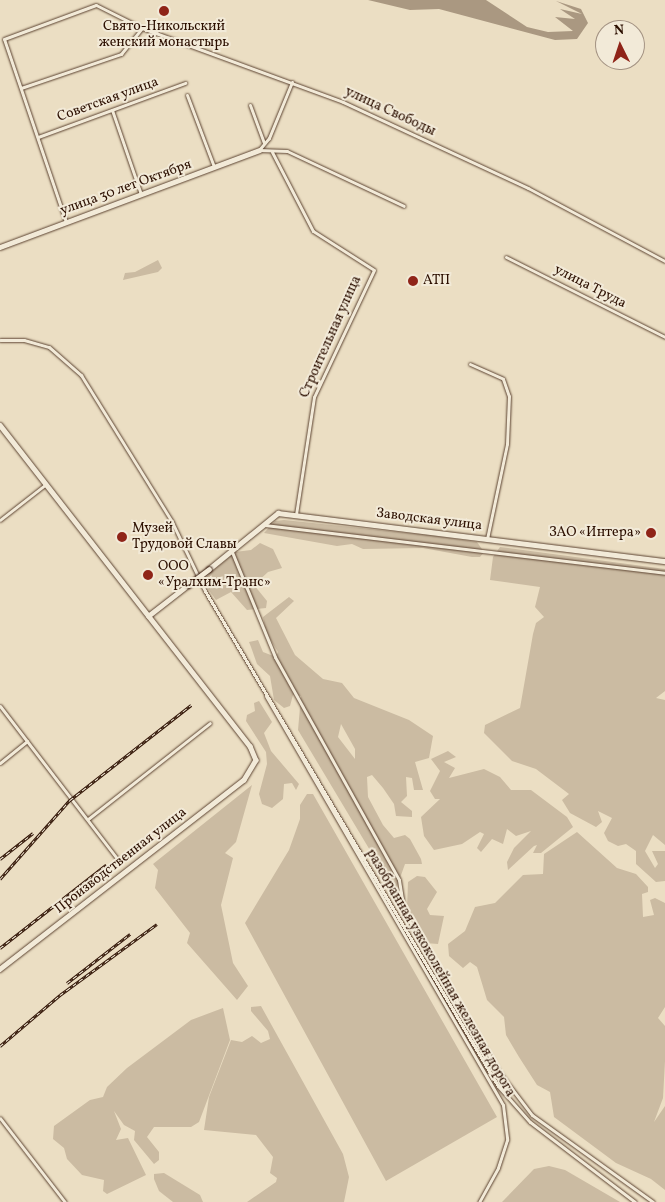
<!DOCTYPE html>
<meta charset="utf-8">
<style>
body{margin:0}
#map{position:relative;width:665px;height:1202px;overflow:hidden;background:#ebdec3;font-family:Vollkorn,serif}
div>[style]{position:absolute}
.green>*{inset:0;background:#cbbba2}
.water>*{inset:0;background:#aa9881}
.roads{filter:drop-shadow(0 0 1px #5c4331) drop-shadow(0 0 1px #5c4331)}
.street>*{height:3px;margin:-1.5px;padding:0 1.5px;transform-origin:1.5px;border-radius:1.5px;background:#f2ead8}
.secondary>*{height:4.5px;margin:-2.25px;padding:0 2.25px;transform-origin:2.25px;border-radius:2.25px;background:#f2ead8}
.rail>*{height:3px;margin-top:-1.5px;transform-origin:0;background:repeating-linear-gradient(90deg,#f2ead8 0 4px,#2c0f00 0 8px);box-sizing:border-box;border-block:1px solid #2c0f00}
.bridges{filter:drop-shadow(0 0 1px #2c0f00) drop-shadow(0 0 1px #2c0f00)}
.secondary-bridge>*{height:4.5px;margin:-2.25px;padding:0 2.25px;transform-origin:2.25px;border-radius:2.25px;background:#f2ead8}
.dots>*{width:14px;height:14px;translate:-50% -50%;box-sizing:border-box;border:2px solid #f2ead8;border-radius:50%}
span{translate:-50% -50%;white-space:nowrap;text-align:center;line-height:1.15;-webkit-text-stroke:4px #f2ead8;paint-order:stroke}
.poi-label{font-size:14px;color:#2c0f00}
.left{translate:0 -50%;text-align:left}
.right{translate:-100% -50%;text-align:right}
.street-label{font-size:14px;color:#2c0f00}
.north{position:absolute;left:595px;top:20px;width:50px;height:50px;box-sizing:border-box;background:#f2ead8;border:1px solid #a39282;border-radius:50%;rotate:356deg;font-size:14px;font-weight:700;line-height:20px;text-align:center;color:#2c0f00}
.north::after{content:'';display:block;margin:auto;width:18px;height:22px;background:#8f2418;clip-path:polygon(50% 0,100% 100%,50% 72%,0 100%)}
</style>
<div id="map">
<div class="green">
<div style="clip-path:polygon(158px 260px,162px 268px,158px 272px,123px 280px,125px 273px,135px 272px)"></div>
<div style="clip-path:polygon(284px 520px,436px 536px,477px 542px,484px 552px,480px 557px,472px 557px,423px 548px,363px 549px,352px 544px,337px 546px,264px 533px,275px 521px)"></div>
<div style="clip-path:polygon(260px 543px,273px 549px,282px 568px,268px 572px,254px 585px,267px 601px,266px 608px,247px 610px,231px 592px,216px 600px,205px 585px,206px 577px,235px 552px,251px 550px)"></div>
<div style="clip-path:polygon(500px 547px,665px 569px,665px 691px,656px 698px,665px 700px,665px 845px,653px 835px,645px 851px,655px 868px,658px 864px,652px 851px,665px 851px,665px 881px,656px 882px,636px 864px,636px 851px,626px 844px,618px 846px,608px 841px,604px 833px,612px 818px,598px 811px,602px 822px,596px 827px,570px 813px,562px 800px,569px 794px,536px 769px,512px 761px,484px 733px,485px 725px,520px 708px,533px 634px,536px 623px,544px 617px,535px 607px,540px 587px,490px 580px,493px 557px)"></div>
<div style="clip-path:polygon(evenodd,289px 597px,294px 601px,276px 618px,295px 655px,323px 679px,342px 683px,354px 698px,409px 720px,433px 736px,429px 758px,415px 762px,423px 790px,414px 790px,412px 778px,406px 777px,407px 796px,401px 802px,412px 811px,412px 817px,396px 816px,394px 804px,383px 788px,372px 775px,367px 777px,368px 797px,383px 825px,394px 838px,405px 835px,410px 839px,421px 859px,422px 864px,405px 864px,395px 892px,298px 730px,301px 696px,293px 695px,290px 706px,284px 708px,274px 700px,270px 676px,257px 664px,251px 647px,249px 642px,258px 640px,263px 652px,276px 657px,278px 652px,266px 632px,263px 617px,289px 597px,341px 724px,355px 749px,355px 759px,338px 737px,341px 724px)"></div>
<div style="clip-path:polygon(259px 701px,272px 722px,264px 733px,271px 751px,299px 784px,296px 790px,292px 783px,284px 784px,283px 799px,272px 808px,262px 804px,259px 794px,267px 764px,266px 752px,246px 721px,247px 715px,255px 711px,254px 703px)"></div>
<div style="clip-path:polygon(448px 751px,456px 757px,444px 762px,455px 768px,449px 778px,484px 769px,500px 777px,511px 790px,531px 790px,567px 817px,573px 827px,541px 853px,533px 853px,537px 845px,534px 846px,508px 870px,507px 862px,514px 848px,531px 831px,516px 836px,507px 829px,503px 844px,492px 839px,481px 852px,477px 848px,484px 834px,480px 832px,462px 844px,434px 850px,424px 836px,421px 817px,440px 799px,435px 799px,430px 791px,440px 771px,431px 759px)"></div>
<div style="clip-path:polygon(252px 785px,236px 842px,225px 853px,233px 858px,221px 905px,233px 963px,248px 986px,237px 1000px,187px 943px,190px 933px,155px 888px,158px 870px,153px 864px)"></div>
<div style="clip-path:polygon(307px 794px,313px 794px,497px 1117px,386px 1181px,245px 923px,289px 850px,300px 819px,300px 805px)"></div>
<div style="clip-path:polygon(577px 832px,617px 868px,636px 874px,648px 887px,648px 892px,642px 894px,643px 917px,654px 915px,650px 900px,655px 898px,665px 903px,665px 1007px,658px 1018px,665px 1026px,665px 1061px,663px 1098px,654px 1122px,665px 1106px,665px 1190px,651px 1179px,616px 1163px,554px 1117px,550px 1092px,537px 1085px,519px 1057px,506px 1035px,504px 1017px,487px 1000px,477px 967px,470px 962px,463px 968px,449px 956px,448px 944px,465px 931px,475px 907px,495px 903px,523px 875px,543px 874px,544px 854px)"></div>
<div style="clip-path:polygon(417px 876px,425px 877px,437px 892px,427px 909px,430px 915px,444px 916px,438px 944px,425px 943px,407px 909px,408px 882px)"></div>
<div style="clip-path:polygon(261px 1006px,343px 1154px,349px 1177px,344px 1202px,247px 1202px,276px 1182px,277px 1178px,270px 1173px,273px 1157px,256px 1135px,204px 1130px,209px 1097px,231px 1040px,242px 1042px,252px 1036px,261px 1043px,270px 1039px,268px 1031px,251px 1011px,251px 1007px)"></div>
<div style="clip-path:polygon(223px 1008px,230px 1040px,199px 1122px,191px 1127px,154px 1127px,147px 1137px,159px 1152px,159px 1160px,154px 1164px,134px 1140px,135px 1131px,124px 1125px,114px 1111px,121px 1129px,116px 1140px,128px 1138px,146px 1175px,107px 1194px,103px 1191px,104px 1180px,82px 1175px,67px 1159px,64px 1148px,53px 1139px,54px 1126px,90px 1100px,103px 1097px,107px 1087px,127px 1068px,191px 1020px)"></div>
<div style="clip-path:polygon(549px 1166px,565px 1170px,620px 1202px,502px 1202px,534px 1169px)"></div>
<div style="clip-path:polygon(164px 1173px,200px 1195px,203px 1202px,173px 1202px,159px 1191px,154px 1179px,154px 1174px)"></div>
</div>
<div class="water">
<div style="clip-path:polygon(368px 0,486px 0,527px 27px,548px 32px,573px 31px,555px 17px,575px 19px,560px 9px,582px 14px,556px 1px,581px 9px,588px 23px,577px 39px,555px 40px,439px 9px,410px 10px)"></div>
</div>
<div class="roads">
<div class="street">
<div style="left:292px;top:82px;width:61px;rotate:112.3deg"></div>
<div style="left:269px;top:138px;width:16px;rotate:130deg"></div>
<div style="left:259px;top:150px;width:28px;rotate:2deg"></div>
<div style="left:287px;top:151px;width:129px;rotate:25.2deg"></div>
<div style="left:21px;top:88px;width:106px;rotate:-18.8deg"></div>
<div style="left:121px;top:54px;width:33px;rotate:-51deg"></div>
<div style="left:187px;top:95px;width:77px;rotate:69.4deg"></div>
<div style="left:250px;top:105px;width:40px;rotate:69.8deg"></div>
<div style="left:112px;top:110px;width:89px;rotate:71deg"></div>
<div style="left:38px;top:137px;width:157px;rotate:-20.2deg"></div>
<div style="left:272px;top:152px;width:89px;rotate:62.6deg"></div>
<div style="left:313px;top:231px;width:72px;rotate:32.6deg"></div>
<div style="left:374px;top:270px;width:140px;rotate:115.3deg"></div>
<div style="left:314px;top:397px;width:118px;rotate:98.7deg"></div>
<div style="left:66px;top:222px;width:193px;rotate:-108.7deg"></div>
<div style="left:4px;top:39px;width:98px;rotate:-20.3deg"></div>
<div style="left:96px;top:5px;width:51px;rotate:26.6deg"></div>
<div style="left:142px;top:28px;width:214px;rotate:20.2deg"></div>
<div style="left:343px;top:102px;width:204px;rotate:24.9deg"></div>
<div style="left:528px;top:188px;width:155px;rotate:28.1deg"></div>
<div style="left:506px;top:257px;width:178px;rotate:26.7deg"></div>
<div style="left:0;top:340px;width:24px"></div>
<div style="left:24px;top:340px;width:26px;rotate:16deg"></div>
<div style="left:49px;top:347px;width:43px;rotate:41.2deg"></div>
<div style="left:81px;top:375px;width:173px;rotate:58.2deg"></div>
<div style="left:172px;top:522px;width:76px;rotate:64.4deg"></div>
<div style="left:205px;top:591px;width:575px;rotate:59.38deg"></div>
<div style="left:498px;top:1086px;width:48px;rotate:48.4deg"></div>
<div style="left:530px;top:1122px;width:132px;rotate:37.3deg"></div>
<div style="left:470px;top:364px;width:36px;rotate:24deg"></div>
<div style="left:503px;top:379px;width:18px;rotate:71deg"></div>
<div style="left:509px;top:396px;width:48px;rotate:92.4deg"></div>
<div style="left:507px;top:444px;width:97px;rotate:101.9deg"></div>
<div style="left:0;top:520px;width:58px;rotate:-38deg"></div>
<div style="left:264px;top:525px;width:404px;rotate:6.8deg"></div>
<div style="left:232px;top:552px;width:113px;rotate:67.7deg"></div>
<div style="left:275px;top:657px;width:255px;rotate:60.9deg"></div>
<div style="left:399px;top:880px;width:32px;rotate:81deg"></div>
<div style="left:404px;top:912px;width:186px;rotate:59.3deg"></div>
<div style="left:499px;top:1072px;width:54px;rotate:52.5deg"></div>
<div style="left:532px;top:1115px;width:149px;rotate:35.7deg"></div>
<div style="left:266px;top:696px;width:473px;rotate:59.9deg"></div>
<div style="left:503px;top:1105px;width:35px;rotate:83deg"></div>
<div style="left:507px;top:1140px;width:29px;rotate:108deg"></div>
<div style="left:498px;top:1168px;width:39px;rotate:119deg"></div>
<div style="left:0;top:706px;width:194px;rotate:52.5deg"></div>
<div style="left:0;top:763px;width:35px;rotate:-39deg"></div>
<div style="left:88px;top:819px;width:155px;rotate:-38.2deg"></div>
<div style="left:0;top:1118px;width:106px;rotate:52.3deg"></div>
</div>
<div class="secondary">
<div style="left:0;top:247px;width:277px;rotate:-20.5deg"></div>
<div style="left:0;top:425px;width:407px;rotate:52.1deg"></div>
<div style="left:250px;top:746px;width:15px;rotate:67deg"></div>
<div style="left:256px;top:760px;width:23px;rotate:121deg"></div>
<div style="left:244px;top:780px;width:309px;rotate:142.2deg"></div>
<div style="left:209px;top:569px;width:89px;rotate:-39.1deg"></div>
<div style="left:278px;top:513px;width:390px;rotate:7.1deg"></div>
<div style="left:148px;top:616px;width:51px;rotate:-37.8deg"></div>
</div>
</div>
<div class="rail">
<div style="left:0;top:859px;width:42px;rotate:-38.2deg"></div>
<div style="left:0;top:879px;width:106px;rotate:-48.5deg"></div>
<div style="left:70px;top:800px;width:154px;rotate:-38.1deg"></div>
<div style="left:0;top:948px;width:135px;rotate:-38.1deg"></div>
<div style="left:67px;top:983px;width:80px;rotate:-37.9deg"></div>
<div style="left:0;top:1046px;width:79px;rotate:-40.4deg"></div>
<div style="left:60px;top:995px;width:120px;rotate:-36.2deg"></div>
</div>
<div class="bridges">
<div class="secondary-bridge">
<div style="left:188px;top:585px;width:26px;rotate:-37deg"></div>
</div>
</div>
<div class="dots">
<div style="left:164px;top:11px;background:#8f2418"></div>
<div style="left:413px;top:281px;background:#8f2418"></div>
<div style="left:651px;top:533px;background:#8f2418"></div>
<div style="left:122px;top:537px;background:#8f2418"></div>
<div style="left:148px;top:575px;background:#8f2418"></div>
</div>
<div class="poi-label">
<span style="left:164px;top:35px">Свято-Никольский<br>женский монастырь</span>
<span class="left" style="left:423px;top:281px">АТП</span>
<span class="left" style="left:132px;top:537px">Музей<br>Трудовой Славы</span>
<span class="right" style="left:641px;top:533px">ЗАО «Интера»</span>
<span class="left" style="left:158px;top:575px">ООО<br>«Уралхим-Транс»</span>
</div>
<div class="street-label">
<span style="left:108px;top:100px;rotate:-20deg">Советская улица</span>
<span style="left:390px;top:112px;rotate:25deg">улица Свободы</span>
<span style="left:126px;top:188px;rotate:-20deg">улица 30 лет Октября</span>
<span style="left:590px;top:287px;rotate:27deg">улица Труда</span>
<span style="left:331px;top:337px;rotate:-66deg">Строительная улица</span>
<span style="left:429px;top:520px;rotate:7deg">Заводская улица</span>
<span style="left:121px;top:861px;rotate:-38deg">Производственная улица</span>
<span style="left:440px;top:973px;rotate:60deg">разобранная узкоколейная железная дорога</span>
</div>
<div class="north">N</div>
</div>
